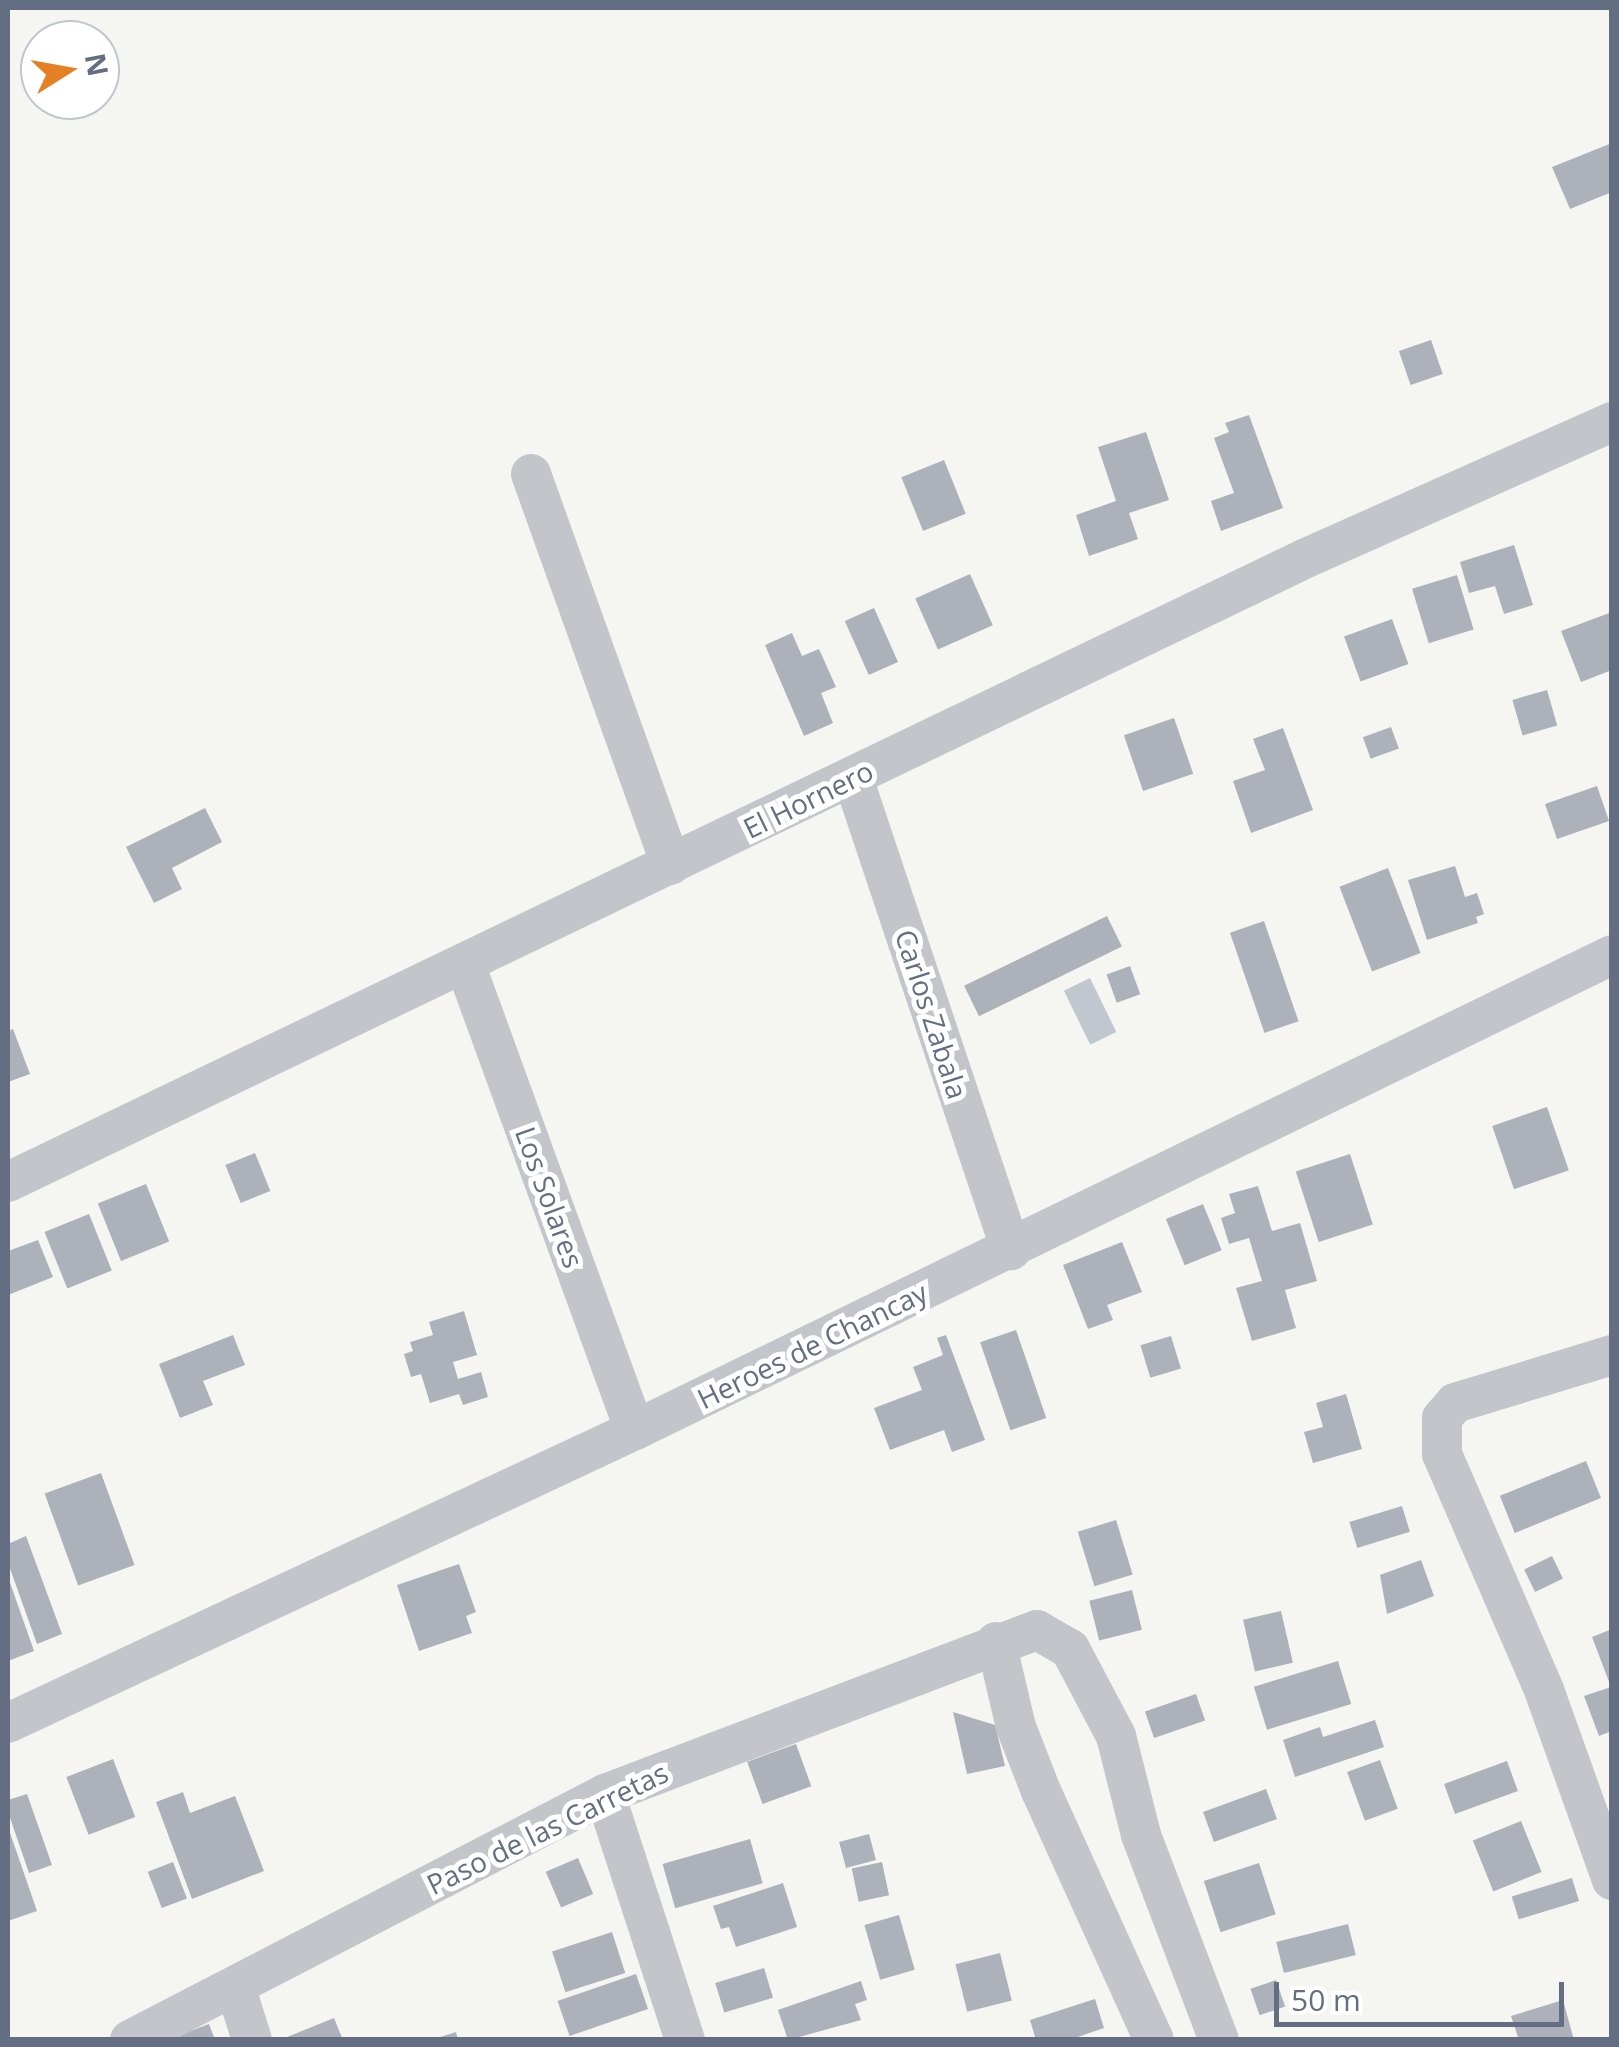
<!DOCTYPE html>
<style>
body{margin:0}
#map{position:relative;width:1619px;height:2047px;overflow:hidden;background:#f5f6f2;font-family:"Open Sans",sans-serif}
div>[style]{position:absolute}
.water>*{inset:0;background:#c0c7ce;transform-origin:0 0}
.building>*{inset:0;background:#adb2ba;transform-origin:0 0}
.street>*{height:40px;margin:-20px;padding:0 20px;transform-origin:20px;border-radius:20px;background:#c3c5ca}
span{translate:-50% -50%;white-space:nowrap;text-align:center;line-height:1.15;-webkit-text-stroke:10px #fff;paint-order:stroke}
.street-label{font-size:28px;color:#646e83}
.frame{position:absolute;inset:0;border:10px solid #646e83;pointer-events:none}
.north{position:absolute;left:20px;top:20px;width:100px;height:100px;box-sizing:border-box;background:#fff;border:2px solid #c1c5cd;border-radius:50%;rotate:79deg;font-size:28px;font-weight:700;line-height:40px;text-align:center;color:#646e83}
.north::after{content:'';display:block;margin:auto;width:35px;height:45px;background:#e48124;clip-path:polygon(50% 0,100% 100%,50% 72%,0 100%)}
.scale{position:absolute;left:1274px;top:1982px;width:290px;height:45px;box-sizing:border-box;border:5px solid #646e83;border-top:0;padding-left:12px;font-size:30px;line-height:35px;white-space:nowrap;color:#646e83;-webkit-text-stroke:8px #fff;paint-order:stroke}
</style>
<div id="map">
<div class="water">
<div style="left:1090px;top:978px;width:60px;height:29px;rotate:64deg"></div>
</div>
<div class="building">
<div style="clip-path:polygon(1612px 143px,1612px 192px,1570px 209px,1552px 167px)"></div>
<div style="left:1431px;top:340px;width:36px;height:34px;rotate:71deg"></div>
<div style="clip-path:polygon(1249px 415px,1283px 508px,1221px 531px,1211px 501px,1234px 493px,1214px 438px,1229px 432px,1225px 423px)"></div>
<div style="clip-path:polygon(1146px 432px,1169px 500px,1129px 513px,1138px 539px,1089px 556px,1076px 515px,1116px 501px,1098px 447px)"></div>
<div style="left:944px;top:460px;width:58px;height:46px;rotate:68deg"></div>
<div style="clip-path:polygon(1514px 545px,1533px 605px,1504px 614px,1495px 586px,1469px 593px,1460px 562px)"></div>
<div style="left:970px;top:574px;width:56px;height:60px;rotate:66deg"></div>
<div style="left:1457px;top:575px;width:57px;height:47px;rotate:73deg"></div>
<div style="left:874px;top:608px;width:59px;height:32px;rotate:66deg"></div>
<div style="clip-path:polygon(1612px 612px,1612px 670px,1581px 682px,1561px 631px)"></div>
<div style="left:1392px;top:619px;width:48px;height:51px;rotate:70deg"></div>
<div style="clip-path:polygon(792px 633px,802px 656px,819px 649px,836px 687px,821px 693px,833px 723px,804px 736px,765px 645px)"></div>
<div style="left:1547px;top:690px;width:37px;height:36px;rotate:74deg"></div>
<div style="left:1174px;top:718px;width:59px;height:53px;rotate:71deg"></div>
<div style="left:1391px;top:727px;width:23px;height:30px;rotate:70deg"></div>
<div style="clip-path:polygon(1283px 728px,1313px 810px,1251px 833px,1233px 781px,1265px 770px,1253px 739px)"></div>
<div style="left:1597px;top:786px;width:37px;height:55px;rotate:71deg"></div>
<div style="clip-path:polygon(205px 808px,222px 842px,172px 868px,182px 889px,154px 903px,126px 847px)"></div>
<div style="clip-path:polygon(1455px 866px,1465px 897px,1477px 893px,1484px 914px,1476px 917px,1478px 923px,1427px 940px,1408px 880px)"></div>
<div style="left:1388px;top:868px;width:91px;height:52px;rotate:69deg"></div>
<div style="left:1107px;top:916px;width:34px;height:159px;rotate:64deg"></div>
<div style="left:1264px;top:921px;width:106px;height:36px;rotate:71deg"></div>
<div style="left:1130px;top:966px;width:30px;height:25px;rotate:70deg"></div>
<div style="clip-path:polygon(13px 1029px,30px 1074px,8px 1082px,8px 1031px)"></div>
<div style="left:1547px;top:1107px;width:67px;height:58px;rotate:71deg"></div>
<div style="left:255px;top:1153px;width:41px;height:32px;rotate:68deg"></div>
<div style="left:1350px;top:1154px;width:74px;height:57px;rotate:72deg"></div>
<div style="left:146px;top:1184px;width:62px;height:52px;rotate:68deg"></div>
<div style="clip-path:polygon(1258px 1186px,1272px 1231px,1300px 1223px,1317px 1281px,1285px 1290px,1296px 1328px,1252px 1341px,1236px 1288px,1262px 1281px,1249px 1238px,1229px 1244px,1221px 1218px,1235px 1213px,1229px 1194px)"></div>
<div style="left:1203px;top:1204px;width:50px;height:40px;rotate:68deg"></div>
<div style="left:89px;top:1214px;width:61px;height:48px;rotate:68deg"></div>
<div style="clip-path:polygon(38px 1240px,53px 1277px,8px 1295px,8px 1251px)"></div>
<div style="clip-path:polygon(1122px 1242px,1142px 1292px,1107px 1305px,1113px 1320px,1088px 1329px,1063px 1265px)"></div>
<div style="clip-path:polygon(464px 1311px,477px 1355px,453px 1362px,458px 1379px,481px 1372px,488px 1397px,463px 1405px,459px 1394px,430px 1403px,421px 1374px,411px 1377px,404px 1354px,413px 1351px,410px 1342px,433px 1335px,429px 1322px)"></div>
<div style="left:1016px;top:1330px;width:93px;height:38px;rotate:71deg"></div>
<div style="clip-path:polygon(233px 1335px,245px 1365px,203px 1381px,213px 1405px,180px 1418px,159px 1364px)"></div>
<div style="clip-path:polygon(946px 1335px,985px 1440px,952px 1452px,944px 1430px,890px 1450px,874px 1408px,922px 1390px,913px 1367px,943px 1355px,937px 1338px)"></div>
<div style="left:1171px;top:1336px;width:34px;height:32px;rotate:73deg"></div>
<div style="clip-path:polygon(1346px 1394px,1362px 1449px,1313px 1463px,1304px 1432px,1323px 1427px,1316px 1403px)"></div>
<div style="left:1586px;top:1461px;width:40px;height:93px;rotate:68deg"></div>
<div style="left:101px;top:1473px;width:98px;height:60px;rotate:70deg"></div>
<div style="left:1402px;top:1506px;width:27px;height:55px;rotate:73deg"></div>
<div style="left:1116px;top:1520px;width:57px;height:40px;rotate:73deg"></div>
<div style="clip-path:polygon(26px 1536px,62px 1634px,37px 1644px,8px 1563px,8px 1544px)"></div>
<div style="left:1552px;top:1556px;width:25px;height:31px;rotate:64deg"></div>
<div style="clip-path:polygon(1421px 1560px,1434px 1596px,1387px 1614px,1380px 1575px)"></div>
<div style="clip-path:polygon(459px 1564px,476px 1612px,466px 1616px,472px 1633px,419px 1651px,397px 1585px)"></div>
<div style="clip-path:polygon(8px 1577px,34px 1651px,8px 1661px)"></div>
<div style="left:1132px;top:1590px;width:41px;height:44px;rotate:76deg"></div>
<div style="left:1281px;top:1611px;width:53px;height:39px;rotate:77deg"></div>
<div style="clip-path:polygon(1612px 1629px,1612px 1731px,1599px 1736px,1584px 1696px,1611px 1687px,1592px 1637px)"></div>
<div style="left:1338px;top:1661px;width:45px;height:88px;rotate:73deg"></div>
<div style="left:1196px;top:1694px;width:28px;height:54px;rotate:71deg"></div>
<div style="clip-path:polygon(953px 1712px,995px 1725px,1005px 1766px,967px 1774px)"></div>
<div style="clip-path:polygon(1375px 1720px,1384px 1747px,1295px 1777px,1283px 1740px,1320px 1727px,1323px 1737px)"></div>
<div style="left:796px;top:1744px;width:45px;height:52px;rotate:70deg"></div>
<div style="left:113px;top:1759px;width:62px;height:50px;rotate:69deg"></div>
<div style="left:1380px;top:1760px;width:52px;height:35px;rotate:70deg"></div>
<div style="left:1507px;top:1761px;width:32px;height:67px;rotate:70deg"></div>
<div style="left:1266px;top:1789px;width:32px;height:67px;rotate:70deg"></div>
<div style="clip-path:polygon(183px 1792px,190px 1813px,235px 1796px,264px 1871px,192px 1899px,156px 1802px)"></div>
<div style="clip-path:polygon(27px 1794px,52px 1865px,29px 1873px,8px 1812px,8px 1800px)"></div>
<div style="left:1521px;top:1821px;width:55px;height:52px;rotate:68deg"></div>
<div style="clip-path:polygon(8px 1827px,37px 1911px,8px 1921px)"></div>
<div style="left:869px;top:1834px;width:27px;height:31px;rotate:75deg"></div>
<div style="left:750px;top:1839px;width:46px;height:91px;rotate:74deg"></div>
<div style="left:578px;top:1858px;width:39px;height:35px;rotate:67deg"></div>
<div style="left:173px;top:1862px;width:39px;height:27px;rotate:69deg"></div>
<div style="left:882px;top:1862px;width:34px;height:31px;rotate:78deg"></div>
<div style="left:1259px;top:1863px;width:54px;height:58px;rotate:72deg"></div>
<div style="left:1572px;top:1878px;width:24px;height:63px;rotate:73deg"></div>
<div style="clip-path:polygon(783px 1883px,797px 1927px,736px 1947px,729px 1927px,721px 1929px,713px 1906px)"></div>
<div style="left:899px;top:1915px;width:57px;height:36px;rotate:74deg"></div>
<div style="left:1348px;top:1924px;width:32px;height:74px;rotate:76deg"></div>
<div style="left:612px;top:1932px;width:43px;height:63px;rotate:72deg"></div>
<div style="left:1000px;top:1953px;width:49px;height:46px;rotate:76deg"></div>
<div style="left:764px;top:1968px;width:31px;height:51px;rotate:73deg"></div>
<div style="left:636px;top:1974px;width:37px;height:83px;rotate:71deg"></div>
<div style="left:1276px;top:1980px;width:28px;height:27px;rotate:71deg"></div>
<div style="clip-path:polygon(861px 1981px,867px 2000px,855px 2004px,861px 2020px,788px 2040px,778px 2010px)"></div>
<div style="clip-path:polygon(1095px 1999px,1104px 2028px,1069px 2040px,1036px 2040px,1030px 2020px)"></div>
<div style="clip-path:polygon(1563px 2000px,1574px 2040px,1519px 2040px,1511px 2016px)"></div>
<div style="clip-path:polygon(334px 2018px,343px 2040px,282px 2040px,282px 2039px)"></div>
<div style="clip-path:polygon(209px 2024px,215px 2040px,169px 2040px,169px 2039px)"></div>
<div style="clip-path:polygon(456px 2032px,458px 2040px,434px 2040px,434px 2039px)"></div>
</div>
<div class="street">
<div style="left:531px;top:474px;width:415px;rotate:70.3deg"></div>
<div style="left:853px;top:778px;width:498px;rotate:71.5deg"></div>
<div style="left:465px;top:964px;width:496px;rotate:70deg"></div>
<div style="left:8px;top:1182px;width:1438px;rotate:-25.67deg"></div>
<div style="left:1304px;top:559px;width:337px;rotate:-24deg"></div>
<div style="left:1612px;top:1355px;width:164px;rotate:163deg"></div>
<div style="left:1455px;top:1403px;width:20px;rotate:131deg"></div>
<div style="left:1442px;top:1418px;width:36px;rotate:90deg"></div>
<div style="left:1442px;top:1454px;width:257px;rotate:66.6deg"></div>
<div style="left:1544px;top:1690px;width:202px;rotate:70.3deg"></div>
<div style="left:996px;top:1642px;width:87px;rotate:76.8deg"></div>
<div style="left:1016px;top:1727px;width:69px;rotate:68.7deg"></div>
<div style="left:1041px;top:1791px;width:273px;rotate:65.6deg"></div>
<div style="left:8px;top:1723px;width:692px;rotate:-25.05deg"></div>
<div style="left:635px;top:1430px;width:1086px;rotate:-25.93deg"></div>
<div style="left:605px;top:1794px;width:259px;rotate:72deg"></div>
<div style="left:236px;top:1989px;width:53px;rotate:72.6deg"></div>
<div style="left:130px;top:2040px;width:535px;rotate:-27.38deg"></div>
<div style="left:605px;top:1794px;width:462px;rotate:-20.8deg"></div>
<div style="left:1037px;top:1630px;width:38px;rotate:30deg"></div>
<div style="left:1070px;top:1649px;width:98px;rotate:62.1deg"></div>
<div style="left:1116px;top:1736px;width:102px;rotate:75.8deg"></div>
<div style="left:1141px;top:1835px;width:219px;rotate:69.2deg"></div>
</div>
<div class="street-label">
<span style="left:808px;top:799px;rotate:-26deg">El Hornero</span>
<span style="left:932px;top:1014px;rotate:72deg">Carlos Zabala</span>
<span style="left:550px;top:1197px;rotate:70deg">Los Solares</span>
<span style="left:812px;top:1345px;rotate:-26deg">Heroes de Chancay</span>
<span style="left:547px;top:1828px;rotate:-26deg">Paso de las Carretas</span>
</div>
<div class="frame"></div>
<div class="north">N</div>
<div class="scale">50 m</div>
</div>
